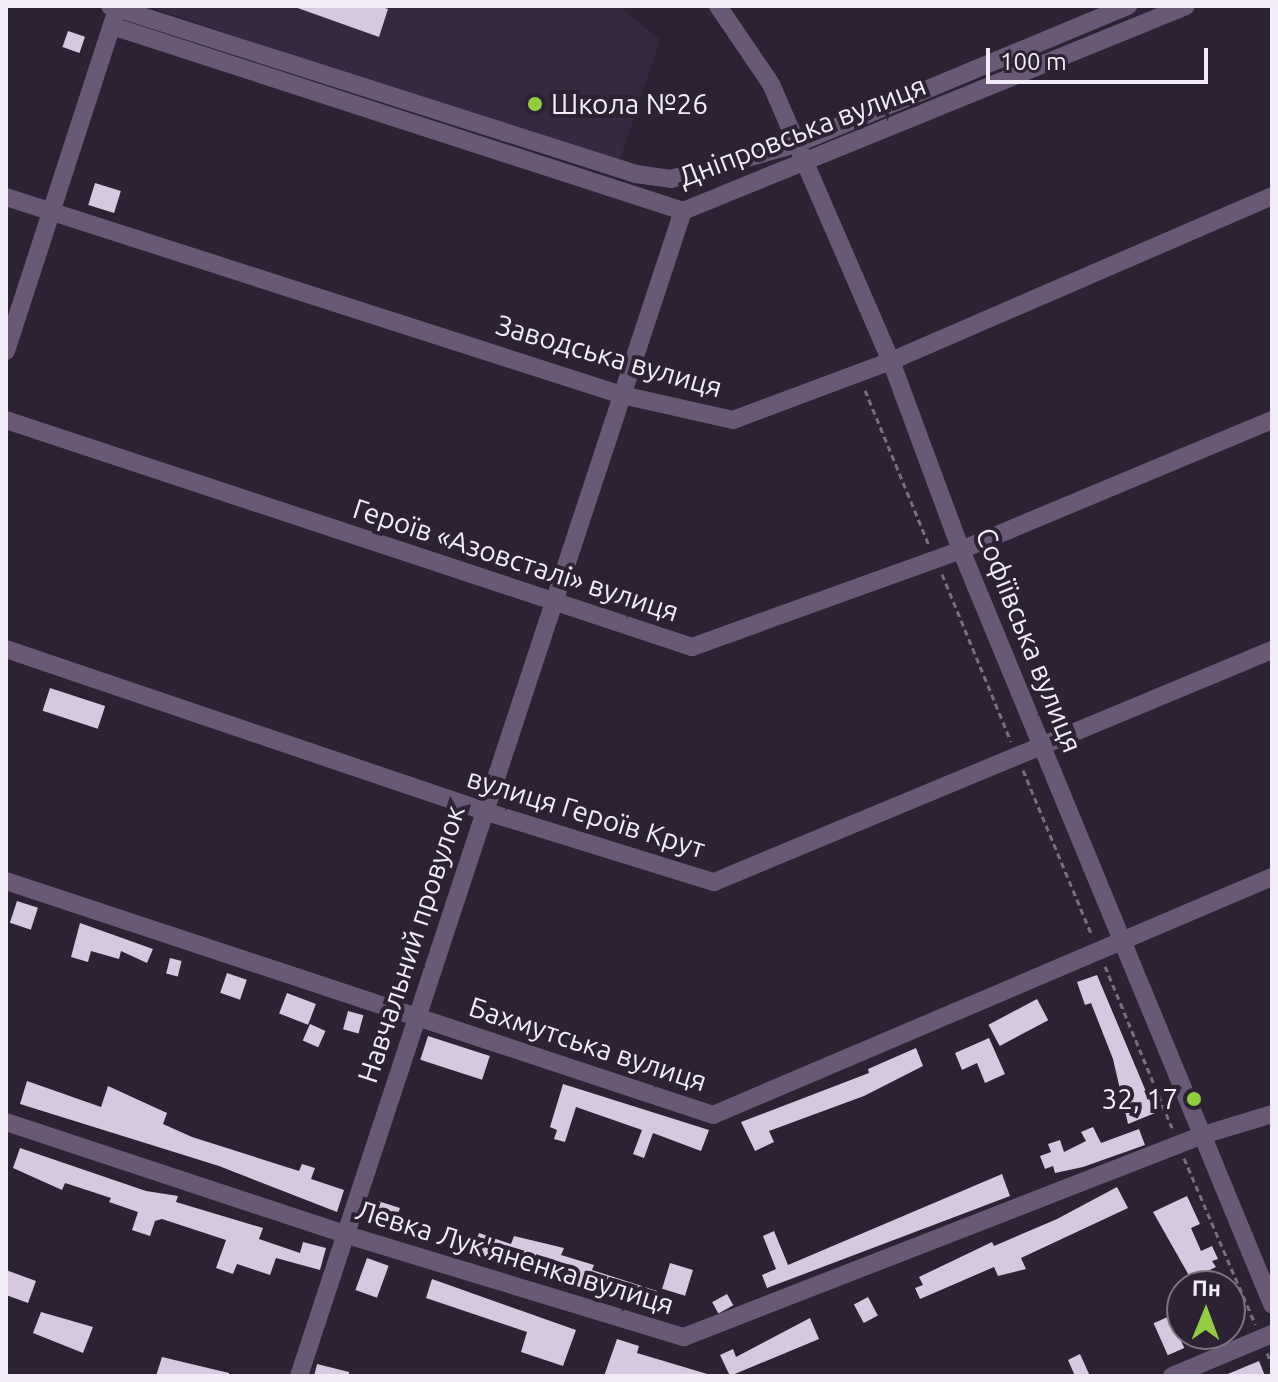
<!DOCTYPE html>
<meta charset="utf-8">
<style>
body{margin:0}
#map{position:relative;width:1278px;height:1382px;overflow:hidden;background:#2c2234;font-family:Ubuntu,sans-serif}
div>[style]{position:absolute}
.built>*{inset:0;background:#352840}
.building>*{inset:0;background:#d5c8e0;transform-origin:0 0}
.path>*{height:3px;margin-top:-1.5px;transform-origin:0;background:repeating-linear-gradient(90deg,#776e7e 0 6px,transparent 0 10px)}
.minor>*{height:18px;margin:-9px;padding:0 9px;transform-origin:9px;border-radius:9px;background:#695977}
.dots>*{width:22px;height:22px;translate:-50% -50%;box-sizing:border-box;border:4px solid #2c2234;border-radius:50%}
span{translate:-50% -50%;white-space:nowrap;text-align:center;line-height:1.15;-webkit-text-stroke:8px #2c2234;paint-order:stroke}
.poi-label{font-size:28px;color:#f2ecf8}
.left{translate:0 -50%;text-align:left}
.right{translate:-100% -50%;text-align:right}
.street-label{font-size:28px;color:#f2ecf8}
.frame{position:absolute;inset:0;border:8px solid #f2ecf8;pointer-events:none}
.north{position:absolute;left:1166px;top:1270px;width:80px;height:80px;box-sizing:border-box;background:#2c2234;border:2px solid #7b7382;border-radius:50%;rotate:1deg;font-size:22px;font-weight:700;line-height:32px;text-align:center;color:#f2ecf8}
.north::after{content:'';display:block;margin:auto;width:28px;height:36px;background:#92cd3f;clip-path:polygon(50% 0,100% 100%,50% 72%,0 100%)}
.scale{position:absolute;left:986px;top:48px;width:222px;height:36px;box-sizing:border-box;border:4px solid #f2ecf8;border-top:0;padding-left:10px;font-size:24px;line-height:28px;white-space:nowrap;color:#f2ecf8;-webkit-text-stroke:6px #2c2234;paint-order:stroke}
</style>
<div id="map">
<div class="built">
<div style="clip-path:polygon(148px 6px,619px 6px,660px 40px,617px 168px)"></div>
</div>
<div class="building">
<div style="clip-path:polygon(292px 6px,380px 6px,388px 9px,379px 37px)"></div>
<div style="left:68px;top:31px;width:18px;height:17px;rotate:19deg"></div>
<div style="left:95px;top:183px;width:27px;height:23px;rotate:17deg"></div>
<div style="left:50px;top:688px;width:58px;height:24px;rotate:18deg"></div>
<div style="left:17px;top:901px;width:22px;height:23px;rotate:18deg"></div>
<div style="clip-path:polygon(80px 923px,153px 949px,147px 963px,121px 951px,119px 959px,91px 951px,88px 962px,71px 957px)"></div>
<div style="left:170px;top:958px;width:12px;height:16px;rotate:14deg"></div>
<div style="left:227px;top:973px;width:21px;height:21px;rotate:19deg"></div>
<div style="clip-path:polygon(1097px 975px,1155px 1113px,1128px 1124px,1113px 1059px,1091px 1003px,1085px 1005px,1077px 982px)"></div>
<div style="left:287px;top:993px;width:31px;height:22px;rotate:21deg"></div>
<div style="left:1037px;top:999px;width:24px;height:55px;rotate:62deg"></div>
<div style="left:348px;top:1011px;width:16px;height:19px;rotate:15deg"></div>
<div style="left:310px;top:1024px;width:17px;height:18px;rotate:24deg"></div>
<div style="left:428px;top:1036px;width:65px;height:25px;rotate:18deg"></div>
<div style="clip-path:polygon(989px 1038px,1005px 1074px,985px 1083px,977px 1063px,962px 1070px,955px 1053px)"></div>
<div style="clip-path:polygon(916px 1048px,923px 1066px,864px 1096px,769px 1131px,774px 1142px,755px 1151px,741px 1122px,869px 1073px,868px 1069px)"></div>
<div style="clip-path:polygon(27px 1081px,101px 1107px,108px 1086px,167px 1113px,163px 1124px,192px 1137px,299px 1171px,302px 1164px,315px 1168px,311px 1179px,344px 1190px,337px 1212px,219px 1166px,20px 1104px)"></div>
<div style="clip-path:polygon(563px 1084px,709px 1130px,701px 1151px,653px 1133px,644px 1158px,633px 1154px,642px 1130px,576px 1107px,565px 1142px,554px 1139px,557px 1130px,550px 1127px)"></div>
<div style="clip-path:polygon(1093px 1127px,1101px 1143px,1139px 1129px,1145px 1145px,1083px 1167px,1055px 1173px,1053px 1166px,1045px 1169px,1040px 1156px,1051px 1152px,1048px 1144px,1060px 1140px,1064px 1152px,1086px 1141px,1081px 1132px)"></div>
<div style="clip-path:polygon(20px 1148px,146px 1191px,178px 1196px,176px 1202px,263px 1228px,259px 1239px,300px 1253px,303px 1242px,326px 1248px,320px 1270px,276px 1258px,270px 1275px,237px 1264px,233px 1274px,216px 1268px,226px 1240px,162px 1219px,155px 1221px,150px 1236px,132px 1230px,138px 1212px,109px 1202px,111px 1198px,65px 1183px,62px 1190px,13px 1168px)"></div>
<div style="clip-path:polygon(1002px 1174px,1010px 1196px,767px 1288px,762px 1275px,776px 1269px,763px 1236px,774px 1231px,788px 1265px)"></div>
<div style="clip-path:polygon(1117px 1187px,1128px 1208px,1021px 1258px,1026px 1269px,998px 1276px,994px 1267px,920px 1299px,915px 1288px,923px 1285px,919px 1277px,992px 1242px,994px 1246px,1057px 1219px)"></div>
<div style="clip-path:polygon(1187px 1196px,1200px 1224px,1191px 1228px,1201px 1251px,1212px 1246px,1218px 1259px,1212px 1261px,1216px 1267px,1191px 1279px,1153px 1212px)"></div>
<div style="left:378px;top:1201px;width:23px;height:20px;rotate:18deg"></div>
<div style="clip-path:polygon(479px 1233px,511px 1244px,514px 1236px,564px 1248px,561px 1255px,594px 1265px,592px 1270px,657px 1291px,650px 1310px,472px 1252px)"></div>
<div style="left:367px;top:1258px;width:23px;height:34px;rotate:20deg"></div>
<div style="left:670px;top:1263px;width:24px;height:27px;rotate:17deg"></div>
<div style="clip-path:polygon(6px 1270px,36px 1281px,28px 1303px,6px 1295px)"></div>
<div style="clip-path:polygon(432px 1279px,576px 1330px,563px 1366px,521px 1352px,527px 1332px,426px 1298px)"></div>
<div style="left:727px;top:1294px;width:13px;height:17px;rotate:61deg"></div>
<div style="left:868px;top:1297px;width:21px;height:16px;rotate:62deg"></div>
<div style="clip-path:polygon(41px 1312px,93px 1327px,83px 1353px,33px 1333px)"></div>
<div style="left:1170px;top:1316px;width:35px;height:18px;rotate:66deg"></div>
<div style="clip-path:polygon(810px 1318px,819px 1339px,730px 1376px,720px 1355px,733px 1349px,736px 1357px)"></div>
<div style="clip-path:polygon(617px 1339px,639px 1346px,637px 1353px,714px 1376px,604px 1376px)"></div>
<div style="clip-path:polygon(1080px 1354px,1090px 1376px,1075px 1376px,1068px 1360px)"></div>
<div style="clip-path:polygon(162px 1357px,229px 1373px,229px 1376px,156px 1376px)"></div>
<div style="clip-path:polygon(1259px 1361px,1265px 1376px,1223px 1376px)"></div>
<div style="clip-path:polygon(317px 1364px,349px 1372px,349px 1376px,314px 1376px)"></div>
</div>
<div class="path">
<div style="left:865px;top:390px;width:168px;rotate:67.6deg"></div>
<div style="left:942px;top:574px;width:181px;rotate:67.6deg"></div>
<div style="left:1023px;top:770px;width:180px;rotate:67.4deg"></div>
<div style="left:1105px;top:966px;width:175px;rotate:67.5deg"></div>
<div style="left:1184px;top:1158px;width:181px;rotate:66.8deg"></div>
<div style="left:1267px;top:1353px;width:12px;rotate:66deg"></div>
</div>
<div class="minor">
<div style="left:110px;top:6px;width:552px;rotate:17.71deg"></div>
<div style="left:636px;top:174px;width:35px;rotate:8deg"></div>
<div style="left:671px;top:179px;width:130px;rotate:-15.6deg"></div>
<div style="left:796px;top:144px;width:360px;rotate:-22.6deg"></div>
<div style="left:718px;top:6px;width:94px;rotate:55.8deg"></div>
<div style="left:771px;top:84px;width:302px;rotate:66.6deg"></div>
<div style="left:891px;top:361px;width:202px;rotate:69.7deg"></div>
<div style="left:961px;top:550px;width:816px;rotate:67.59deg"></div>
<div style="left:112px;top:26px;width:600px;rotate:17.95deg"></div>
<div style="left:683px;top:211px;width:543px;rotate:-22.17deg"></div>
<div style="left:6px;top:197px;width:647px;rotate:17.82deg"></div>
<div style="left:622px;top:395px;width:114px;rotate:12.7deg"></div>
<div style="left:733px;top:420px;width:169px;rotate:-20.5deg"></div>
<div style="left:891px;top:361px;width:415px;rotate:-23.4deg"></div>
<div style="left:6px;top:351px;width:352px;rotate:-72deg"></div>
<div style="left:6px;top:420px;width:723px;rotate:18.31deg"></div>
<div style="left:692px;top:647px;width:286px;rotate:-19.8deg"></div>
<div style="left:961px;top:550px;width:337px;rotate:-22.7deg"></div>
<div style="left:6px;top:649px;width:505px;rotate:18.72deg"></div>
<div style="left:484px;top:811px;width:241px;rotate:17.2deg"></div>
<div style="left:714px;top:882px;width:604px;rotate:-22.58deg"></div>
<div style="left:6px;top:881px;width:745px;rotate:18.31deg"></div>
<div style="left:713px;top:1115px;width:608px;rotate:-23.06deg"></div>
<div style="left:6px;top:1122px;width:356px;rotate:18.3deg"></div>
<div style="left:344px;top:1234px;width:355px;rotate:16.9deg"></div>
<div style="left:684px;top:1337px;width:557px;rotate:-21.27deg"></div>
<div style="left:1203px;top:1135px;width:72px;rotate:-16.9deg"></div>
<div style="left:299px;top:1376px;width:1227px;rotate:-71.76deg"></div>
<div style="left:1172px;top:1376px;width:108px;rotate:-22.8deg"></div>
</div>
<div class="dots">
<div style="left:535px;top:104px;background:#92cd3f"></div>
<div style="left:1194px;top:1099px;background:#92cd3f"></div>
</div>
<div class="poi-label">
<span class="left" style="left:551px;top:104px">Школа №26</span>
<span class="right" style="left:1178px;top:1099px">32, 17</span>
</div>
<div class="street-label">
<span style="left:802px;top:131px;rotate:-21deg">Дніпровська вулиця</span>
<span style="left:609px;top:356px;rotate:16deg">Заводська вулиця</span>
<span style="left:516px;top:560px;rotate:18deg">Героїв «Азовсталі» вулиця</span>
<span style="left:1029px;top:640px;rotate:68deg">Софіївська вулиця</span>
<span style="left:586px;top:813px;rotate:17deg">вулиця Героїв Крут</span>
<span style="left:411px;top:944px;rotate:-72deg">Навчальний провулок</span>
<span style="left:588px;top:1044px;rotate:18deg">Бахмутська вулиця</span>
<span style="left:515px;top:1257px;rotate:17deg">Левка Лук'яненка вулиця</span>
</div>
<div class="frame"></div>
<div class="north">Пн</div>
<div class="scale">100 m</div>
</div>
